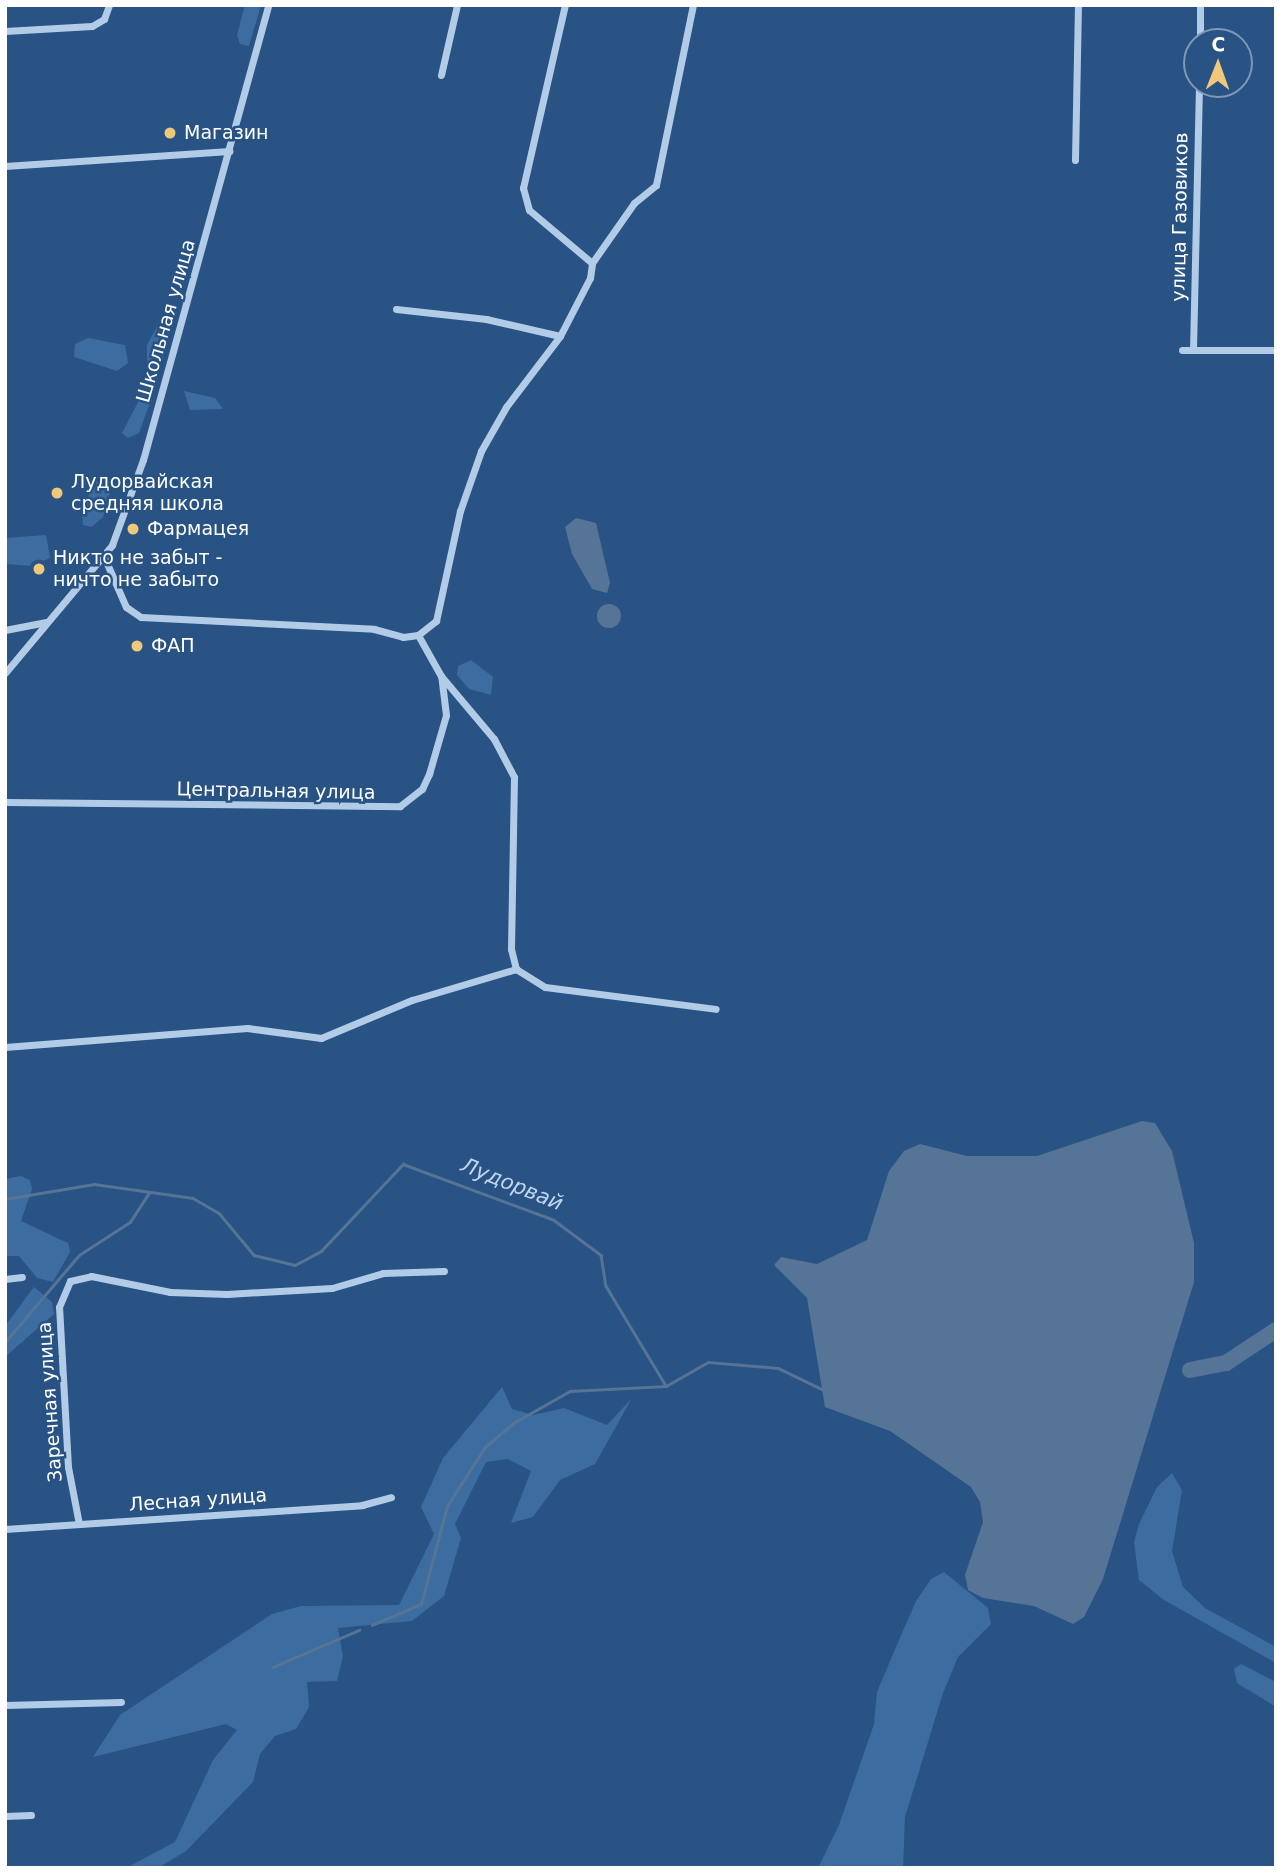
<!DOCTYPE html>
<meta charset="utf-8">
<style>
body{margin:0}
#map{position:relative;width:1281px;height:1873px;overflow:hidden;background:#285384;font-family:"DejaVu Sans",sans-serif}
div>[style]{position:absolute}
.green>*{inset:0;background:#3d6da0}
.water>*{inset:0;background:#567496}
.round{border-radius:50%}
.stream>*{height:2.5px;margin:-1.25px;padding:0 1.25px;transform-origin:1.25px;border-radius:1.25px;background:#567496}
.river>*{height:16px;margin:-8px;padding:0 8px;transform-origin:8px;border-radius:8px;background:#567496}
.street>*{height:7px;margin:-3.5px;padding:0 3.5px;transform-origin:3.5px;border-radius:3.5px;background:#b2cce7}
.dots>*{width:19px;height:19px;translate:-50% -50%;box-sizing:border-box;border:4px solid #285384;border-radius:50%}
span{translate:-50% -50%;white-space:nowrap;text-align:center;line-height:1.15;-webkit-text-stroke:5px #285384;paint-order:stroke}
.poi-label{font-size:19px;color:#fff}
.left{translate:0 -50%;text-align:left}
.street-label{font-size:19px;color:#fff}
.water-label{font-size:21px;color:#bed6ef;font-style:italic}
.frame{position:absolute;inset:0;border:7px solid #fff;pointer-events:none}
.north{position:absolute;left:1183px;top:28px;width:70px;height:70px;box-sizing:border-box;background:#285384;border:2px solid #7e98b5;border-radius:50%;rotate:1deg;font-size:19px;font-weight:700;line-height:28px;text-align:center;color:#fff}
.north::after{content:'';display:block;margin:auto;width:24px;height:32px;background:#efc979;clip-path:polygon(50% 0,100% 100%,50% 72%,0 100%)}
</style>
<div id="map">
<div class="green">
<div style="clip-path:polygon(245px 5px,261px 5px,249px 46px,240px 44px,237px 35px)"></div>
<div style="clip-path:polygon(167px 308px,174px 315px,154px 392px,139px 433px,128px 438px,122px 433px,147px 385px,147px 345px)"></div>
<div style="clip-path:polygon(88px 338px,125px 345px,128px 363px,117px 371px,74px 357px,75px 344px)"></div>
<div style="clip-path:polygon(184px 391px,215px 398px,223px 409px,190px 410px)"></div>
<div style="clip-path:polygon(115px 476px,103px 517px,92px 527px,83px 525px,82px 512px,94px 482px)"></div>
<div style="clip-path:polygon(46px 535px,50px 558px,33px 566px,5px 564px,5px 538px)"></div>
<div style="clip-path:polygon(471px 660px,493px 677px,491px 695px,469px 689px,457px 675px,458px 666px)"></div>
<div style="clip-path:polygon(21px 1176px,30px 1180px,32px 1189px,21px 1221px,68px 1243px,70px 1252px,53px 1282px,37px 1278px,19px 1256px,5px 1256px,5px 1179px)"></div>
<div style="clip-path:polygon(34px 1287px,52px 1302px,54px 1314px,5px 1357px,5px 1326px)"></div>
<div style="clip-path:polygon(502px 1387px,512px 1409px,533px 1415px,564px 1408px,607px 1425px,632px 1398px,595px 1464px,560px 1480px,533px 1517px,511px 1523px,531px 1471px,508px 1459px,486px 1462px,455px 1524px,461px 1538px,444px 1596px,412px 1621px,338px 1628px,343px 1656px,337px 1681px,307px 1682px,309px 1707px,296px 1729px,275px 1736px,260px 1754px,253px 1782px,186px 1851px,158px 1868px,126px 1868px,175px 1842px,213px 1760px,237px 1730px,226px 1724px,93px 1757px,120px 1715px,272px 1614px,301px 1606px,399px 1605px,434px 1534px,421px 1507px,443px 1458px)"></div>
<div style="clip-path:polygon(1172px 1473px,1182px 1490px,1172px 1551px,1183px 1587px,1205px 1608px,1276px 1647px,1276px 1663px,1164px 1600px,1139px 1580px,1134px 1542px,1139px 1524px,1157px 1487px)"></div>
<div style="clip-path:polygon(944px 1572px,988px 1608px,991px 1624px,958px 1657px,943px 1693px,905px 1817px,903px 1868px,818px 1868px,839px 1825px,874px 1724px,877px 1692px,899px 1640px,916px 1601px,931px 1579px)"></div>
<div style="clip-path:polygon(1241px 1664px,1276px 1682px,1276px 1707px,1237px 1683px,1234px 1669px)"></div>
</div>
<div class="water">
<div style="clip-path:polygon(576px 518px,596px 523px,610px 583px,607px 593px,592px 589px,572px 554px,565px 527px)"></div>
<div class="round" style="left:597px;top:604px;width:24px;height:24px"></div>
<div style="clip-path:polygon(1142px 1121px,1155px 1123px,1172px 1151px,1194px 1243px,1194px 1282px,1103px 1579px,1084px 1617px,1073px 1624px,1034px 1606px,983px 1598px,968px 1590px,965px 1575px,983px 1522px,980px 1502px,971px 1487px,890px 1431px,825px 1407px,807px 1298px,774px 1265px,781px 1257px,817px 1264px,867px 1240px,889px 1171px,904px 1151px,920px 1144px,967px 1156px,1037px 1156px)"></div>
</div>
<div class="stream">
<div style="left:5px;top:1199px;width:90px;rotate:-9.6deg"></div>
<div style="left:94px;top:1184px;width:100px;rotate:8deg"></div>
<div style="left:193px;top:1198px;width:30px;rotate:30deg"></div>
<div style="left:219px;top:1213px;width:55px;rotate:50.2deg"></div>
<div style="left:254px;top:1255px;width:42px;rotate:13.7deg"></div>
<div style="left:295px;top:1265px;width:30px;rotate:-28deg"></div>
<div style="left:321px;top:1251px;width:120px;rotate:-46.7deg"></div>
<div style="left:403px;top:1164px;width:161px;rotate:20.3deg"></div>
<div style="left:554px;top:1220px;width:59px;rotate:36.7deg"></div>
<div style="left:601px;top:1255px;width:31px;rotate:81deg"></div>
<div style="left:606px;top:1286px;width:117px;rotate:59deg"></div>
<div style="left:666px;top:1386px;width:48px;rotate:-29.7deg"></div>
<div style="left:708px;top:1362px;width:70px;rotate:4.9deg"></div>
<div style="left:778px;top:1368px;width:53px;rotate:25.6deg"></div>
<div style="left:5px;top:1342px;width:114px;rotate:-49.6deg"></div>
<div style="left:79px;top:1255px;width:61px;rotate:-32.9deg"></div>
<div style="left:130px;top:1222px;width:35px;rotate:-57deg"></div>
<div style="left:372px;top:1625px;width:53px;rotate:-23.2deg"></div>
<div style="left:421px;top:1604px;width:101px;rotate:-75.1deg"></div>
<div style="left:447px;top:1506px;width:70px;rotate:-57.2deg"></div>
<div style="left:485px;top:1447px;width:39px;rotate:-40deg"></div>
<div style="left:515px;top:1422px;width:63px;rotate:-29.4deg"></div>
<div style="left:570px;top:1391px;width:96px;rotate:-3deg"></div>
<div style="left:273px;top:1667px;width:94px;rotate:-23.3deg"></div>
</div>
<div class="river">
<div style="left:1190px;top:1370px;width:37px;rotate:-11deg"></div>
<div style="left:1226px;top:1363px;width:60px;rotate:-33.4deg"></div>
</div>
<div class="street">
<div style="left:5px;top:31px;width:87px;rotate:-3.3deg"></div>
<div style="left:92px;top:26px;width:14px;rotate:-30deg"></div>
<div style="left:104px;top:19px;width:15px;rotate:-70deg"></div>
<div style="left:1200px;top:42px;width:37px;rotate:-90deg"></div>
<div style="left:441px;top:75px;width:72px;rotate:-77.1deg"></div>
<div style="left:1075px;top:160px;width:155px;rotate:-88.9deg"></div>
<div style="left:5px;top:166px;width:225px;rotate:-3.8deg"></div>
<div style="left:592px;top:263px;width:73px;rotate:-55deg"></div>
<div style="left:634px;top:203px;width:28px;rotate:-39deg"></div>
<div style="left:656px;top:185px;width:184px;rotate:-78.4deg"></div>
<div style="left:396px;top:309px;width:91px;rotate:6.3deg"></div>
<div style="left:486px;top:319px;width:76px;rotate:12.9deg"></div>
<div style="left:1182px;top:350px;width:94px"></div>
<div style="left:1193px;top:350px;width:266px;rotate:-88.7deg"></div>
<div style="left:105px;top:559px;width:52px;rotate:66.4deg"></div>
<div style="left:126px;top:607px;width:18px;rotate:34deg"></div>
<div style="left:141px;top:617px;width:233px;rotate:2.9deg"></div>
<div style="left:374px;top:629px;width:30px;rotate:15deg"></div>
<div style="left:403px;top:637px;width:15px;rotate:-8deg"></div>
<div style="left:418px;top:635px;width:23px;rotate:-38deg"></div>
<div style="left:436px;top:621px;width:113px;rotate:-77.7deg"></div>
<div style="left:460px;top:511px;width:64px;rotate:-70.7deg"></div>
<div style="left:481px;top:451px;width:51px;rotate:-60.4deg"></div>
<div style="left:506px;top:407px;width:89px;rotate:-52.7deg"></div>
<div style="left:560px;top:336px;width:65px;rotate:-62.7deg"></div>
<div style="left:590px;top:278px;width:15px;rotate:-82deg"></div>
<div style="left:592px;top:263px;width:82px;rotate:-139.9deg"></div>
<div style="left:529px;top:210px;width:23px;rotate:-105deg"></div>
<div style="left:523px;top:188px;width:188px;rotate:-77.1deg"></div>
<div style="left:5px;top:630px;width:42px;rotate:-11deg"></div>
<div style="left:418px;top:635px;width:47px;rotate:60.7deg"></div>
<div style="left:441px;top:676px;width:82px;rotate:49.9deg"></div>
<div style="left:494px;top:739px;width:43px;rotate:62.2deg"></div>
<div style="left:514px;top:777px;width:172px;rotate:91deg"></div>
<div style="left:511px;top:949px;width:21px;rotate:76deg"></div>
<div style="left:5px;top:673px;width:167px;rotate:-50.1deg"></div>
<div style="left:112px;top:545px;width:90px;rotate:-70deg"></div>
<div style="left:143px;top:460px;width:472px;rotate:-74.6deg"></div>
<div style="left:5px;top:802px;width:395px;rotate:0.6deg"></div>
<div style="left:400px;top:806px;width:28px;rotate:-38deg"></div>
<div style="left:422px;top:789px;width:17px;rotate:-65deg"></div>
<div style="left:429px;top:774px;width:61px;rotate:-73.9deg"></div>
<div style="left:446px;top:715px;width:39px;rotate:-97deg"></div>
<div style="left:5px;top:1047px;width:243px;rotate:-4.5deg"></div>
<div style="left:247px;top:1028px;width:75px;rotate:7.7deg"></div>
<div style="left:321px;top:1038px;width:99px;rotate:-22.7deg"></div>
<div style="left:412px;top:1000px;width:109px;rotate:-16.6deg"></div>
<div style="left:516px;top:969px;width:34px;rotate:32deg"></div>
<div style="left:545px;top:987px;width:172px;rotate:7.3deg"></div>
<div style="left:5px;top:1279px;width:17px;rotate:-7deg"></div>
<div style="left:79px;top:1524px;width:58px;rotate:-100.9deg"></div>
<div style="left:68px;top:1467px;width:160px;rotate:-93.2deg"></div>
<div style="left:59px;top:1307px;width:28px;rotate:-67deg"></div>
<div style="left:70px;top:1281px;width:22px;rotate:-13deg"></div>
<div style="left:91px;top:1276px;width:81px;rotate:11.4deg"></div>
<div style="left:170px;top:1292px;width:57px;rotate:2deg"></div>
<div style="left:227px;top:1294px;width:105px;rotate:-3.3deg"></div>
<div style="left:332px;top:1288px;width:53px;rotate:-16.4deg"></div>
<div style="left:383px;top:1273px;width:61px;rotate:-1.9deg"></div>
<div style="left:5px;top:1529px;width:358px;rotate:-3.8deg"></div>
<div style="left:362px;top:1505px;width:30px;rotate:-15deg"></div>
<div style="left:5px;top:1705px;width:116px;rotate:-1.5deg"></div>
<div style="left:5px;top:1816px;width:26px;rotate:-2deg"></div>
</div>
<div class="dots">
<div style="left:170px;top:133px;background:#efc979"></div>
<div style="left:57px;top:493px;background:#efc979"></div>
<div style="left:133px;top:529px;background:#efc979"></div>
<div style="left:39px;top:569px;background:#efc979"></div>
<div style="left:137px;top:646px;background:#efc979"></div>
</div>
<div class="poi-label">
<span class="left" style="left:184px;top:133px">Магазин</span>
<span class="left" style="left:71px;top:493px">Лудорвайская<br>средняя школа</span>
<span class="left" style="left:147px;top:529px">Фармацея</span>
<span class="left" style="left:53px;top:569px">Никто не забыт -<br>ничто не забыто</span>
<span class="left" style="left:151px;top:646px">ФАП</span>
</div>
<div class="street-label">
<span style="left:1180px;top:217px;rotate:-89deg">улица Газовиков</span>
<span style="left:166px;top:321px;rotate:-74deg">Школьная улица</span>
<span style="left:276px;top:791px;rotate:1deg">Центральная улица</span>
<span style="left:50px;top:1402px;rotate:-94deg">Заречная улица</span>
<span style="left:198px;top:1500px;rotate:-4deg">Лесная улица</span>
</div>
<div class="water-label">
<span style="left:512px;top:1184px;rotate:22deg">Лудорвай</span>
</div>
<div class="frame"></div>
<div class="north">С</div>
</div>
